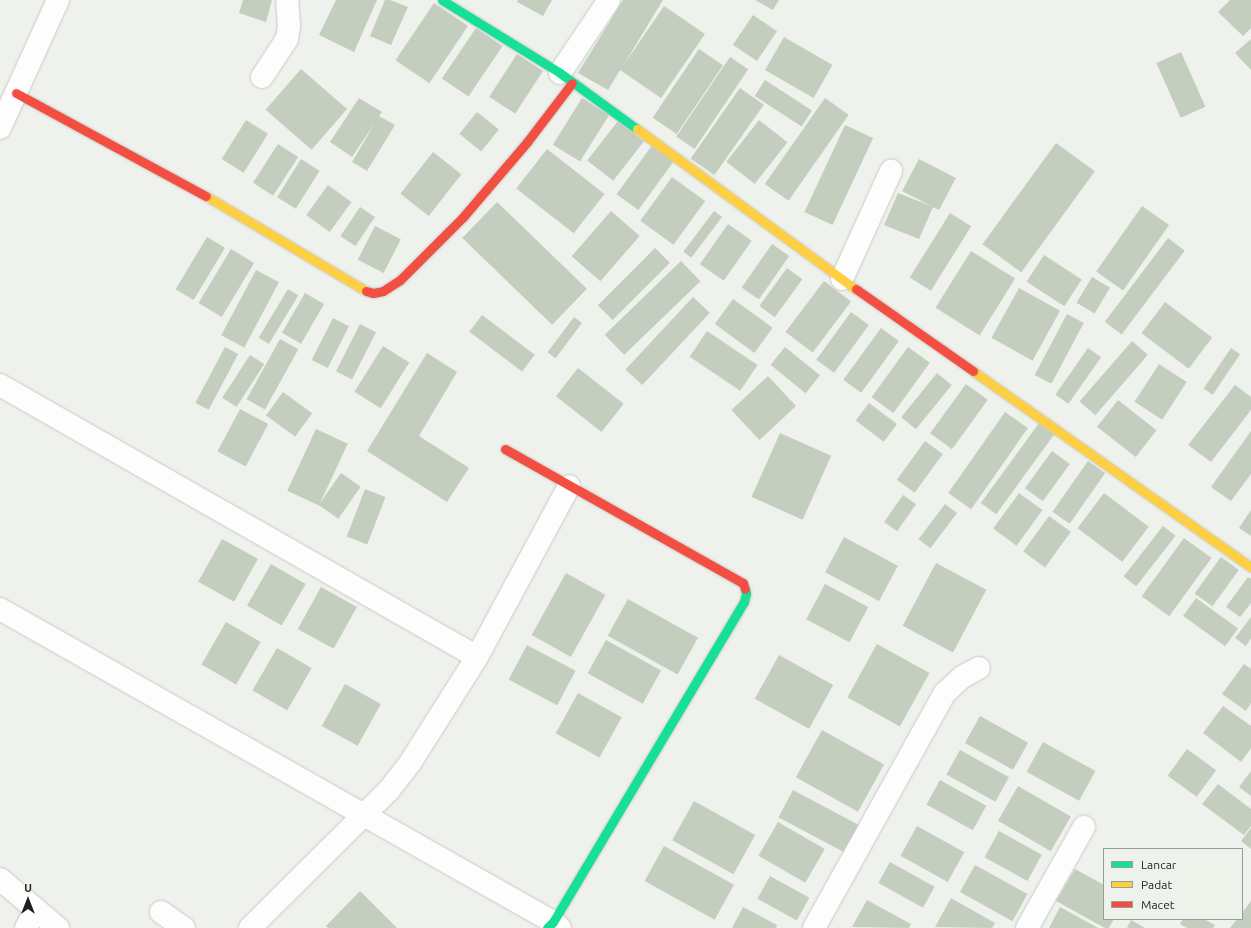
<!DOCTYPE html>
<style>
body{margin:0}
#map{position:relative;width:1251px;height:928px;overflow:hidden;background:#eef1ec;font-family:Ubuntu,sans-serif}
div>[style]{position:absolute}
.building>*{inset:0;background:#c4cebe;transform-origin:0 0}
.roads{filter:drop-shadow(0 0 1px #c9cbc7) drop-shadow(0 0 1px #c9cbc7)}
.street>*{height:22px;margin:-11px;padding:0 11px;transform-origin:11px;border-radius:11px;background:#fcfdfc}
.fast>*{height:9px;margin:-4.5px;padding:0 4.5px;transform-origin:4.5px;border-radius:4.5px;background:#16e098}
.slow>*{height:9px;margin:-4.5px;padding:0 4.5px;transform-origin:4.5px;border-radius:4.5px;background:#ffcf43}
.jam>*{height:9px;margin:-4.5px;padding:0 4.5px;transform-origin:4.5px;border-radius:4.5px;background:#f24e42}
span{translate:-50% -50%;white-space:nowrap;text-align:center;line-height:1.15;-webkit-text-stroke:3px #edf2eb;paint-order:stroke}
.legend{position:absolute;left:1103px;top:848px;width:140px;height:72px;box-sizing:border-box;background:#edf2eb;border:1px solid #9a9e98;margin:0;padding:5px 7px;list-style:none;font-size:12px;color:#1d1f1c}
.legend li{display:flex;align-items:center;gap:8px;height:20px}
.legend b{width:20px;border:1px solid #9a9e98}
.north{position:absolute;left:8px;top:880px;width:40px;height:40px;-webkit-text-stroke:3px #edf2eb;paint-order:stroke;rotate:0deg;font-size:11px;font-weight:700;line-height:16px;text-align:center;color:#1d1f1c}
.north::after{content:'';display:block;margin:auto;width:14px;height:18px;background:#1d1f1c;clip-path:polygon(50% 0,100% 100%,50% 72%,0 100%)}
</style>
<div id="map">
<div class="building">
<div style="clip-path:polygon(243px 0,272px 0,266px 22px,239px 13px)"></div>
<div style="clip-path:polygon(336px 0,377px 0,354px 52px,319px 35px)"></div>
<div style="clip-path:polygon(385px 0,390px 0,408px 7px,391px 45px,370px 36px)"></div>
<div style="clip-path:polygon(518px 0,552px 0,543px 16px,517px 2px)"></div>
<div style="clip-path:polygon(623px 0,663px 0,623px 66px,664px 6px,705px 34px,661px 98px,620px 70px,608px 90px,578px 73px)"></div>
<div style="clip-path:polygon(755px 0,779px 0,773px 10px)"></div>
<div style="clip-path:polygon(1230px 0,1251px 0,1251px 28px,1243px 36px,1218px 12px)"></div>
<div style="left:434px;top:3px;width:41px;height:69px;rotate:34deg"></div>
<div style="left:753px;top:15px;width:29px;height:36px;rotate:34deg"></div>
<div style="left:476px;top:28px;width:32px;height:61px;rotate:34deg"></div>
<div style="left:784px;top:37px;width:56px;height:38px;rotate:30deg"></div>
<div style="clip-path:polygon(1251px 39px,1251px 70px,1235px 53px)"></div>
<div style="left:699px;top:49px;width:29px;height:83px;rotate:34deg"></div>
<div style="left:1181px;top:52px;width:60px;height:27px;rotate:66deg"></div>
<div style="left:517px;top:54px;width:31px;height:51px;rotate:33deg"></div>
<div style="left:730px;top:57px;width:22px;height:96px;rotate:34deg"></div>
<div style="left:301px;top:69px;width:61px;height:54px;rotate:41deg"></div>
<div style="left:765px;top:80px;width:56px;height:19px;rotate:33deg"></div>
<div style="left:740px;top:88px;width:29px;height:86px;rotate:35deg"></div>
<div style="clip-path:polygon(359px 98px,382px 112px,379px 116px,395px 125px,367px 171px,352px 162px,375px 123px,352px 157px,330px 142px)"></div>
<div style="left:582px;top:98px;width:32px;height:55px;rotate:32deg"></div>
<div style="left:825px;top:98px;width:29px;height:105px;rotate:35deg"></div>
<div style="left:477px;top:112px;width:28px;height:28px;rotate:39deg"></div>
<div style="left:246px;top:120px;width:26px;height:46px;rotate:32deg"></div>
<div style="left:759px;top:120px;width:36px;height:53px;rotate:38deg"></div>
<div style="left:618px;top:121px;width:33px;height:50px;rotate:38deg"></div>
<div style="left:845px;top:125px;width:31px;height:96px;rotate:25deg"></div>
<div style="left:1056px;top:143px;width:48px;height:125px;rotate:36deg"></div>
<div style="left:278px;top:144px;width:24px;height:46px;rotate:33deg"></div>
<div style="left:653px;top:144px;width:27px;height:62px;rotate:36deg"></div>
<div style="left:547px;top:149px;width:73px;height:50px;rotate:38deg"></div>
<div style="left:433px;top:152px;width:36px;height:53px;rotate:38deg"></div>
<div style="left:301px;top:159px;width:22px;height:45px;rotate:32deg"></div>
<div style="clip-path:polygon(919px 159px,956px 178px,939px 210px,933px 207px,919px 239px,884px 225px,898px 193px,931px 206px,902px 191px)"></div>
<div style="left:672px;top:177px;width:41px;height:54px;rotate:36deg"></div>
<div style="left:328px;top:185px;width:29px;height:37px;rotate:36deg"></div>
<div style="left:497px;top:202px;width:125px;height:50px;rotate:44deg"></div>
<div style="left:1142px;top:206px;width:33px;height:80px;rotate:35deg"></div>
<div style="left:360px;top:207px;width:18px;height:35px;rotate:34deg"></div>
<div style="left:611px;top:211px;width:38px;height:60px;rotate:41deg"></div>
<div style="left:714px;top:211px;width:10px;height:51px;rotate:37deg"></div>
<div style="left:950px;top:213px;width:25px;height:76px;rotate:32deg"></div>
<div style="left:728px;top:224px;width:29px;height:49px;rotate:35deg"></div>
<div style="left:375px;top:226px;width:29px;height:38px;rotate:27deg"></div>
<div style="left:207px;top:237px;width:21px;height:61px;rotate:31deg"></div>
<div style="left:1168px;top:238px;width:21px;height:105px;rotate:37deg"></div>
<div style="left:772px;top:244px;width:21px;height:53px;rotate:35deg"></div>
<div style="left:655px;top:248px;width:21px;height:81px;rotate:45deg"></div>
<div style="left:231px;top:249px;width:27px;height:63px;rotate:31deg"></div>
<div style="left:971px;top:251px;width:52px;height:67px;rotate:32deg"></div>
<div style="left:1044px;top:255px;width:45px;height:32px;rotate:33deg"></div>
<div style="left:681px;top:261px;width:28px;height:106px;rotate:46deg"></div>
<div style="left:787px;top:268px;width:19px;height:47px;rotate:36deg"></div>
<div style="left:256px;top:270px;width:26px;height:74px;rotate:28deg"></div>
<div style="left:1092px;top:277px;width:21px;height:30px;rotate:31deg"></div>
<div style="left:824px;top:281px;width:34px;height:64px;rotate:37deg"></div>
<div style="left:1019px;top:288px;width:47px;height:57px;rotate:29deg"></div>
<div style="left:288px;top:289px;width:12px;height:57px;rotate:31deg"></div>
<div style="left:305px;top:293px;width:22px;height:46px;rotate:30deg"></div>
<div style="left:693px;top:297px;width:23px;height:99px;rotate:43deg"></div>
<div style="left:733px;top:299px;width:49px;height:31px;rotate:36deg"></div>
<div style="left:1165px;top:302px;width:59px;height:39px;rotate:37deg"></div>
<div style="left:851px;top:312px;width:22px;height:59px;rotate:36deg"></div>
<div style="left:1067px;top:314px;width:19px;height:69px;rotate:28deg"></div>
<div style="left:482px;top:315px;width:66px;height:21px;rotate:37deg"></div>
<div style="left:574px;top:317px;width:10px;height:44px;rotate:37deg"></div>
<div style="left:333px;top:318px;width:18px;height:47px;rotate:27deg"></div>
<div style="left:360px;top:324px;width:18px;height:53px;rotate:27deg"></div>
<div style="left:881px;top:328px;width:22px;height:64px;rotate:36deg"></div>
<div style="left:707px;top:331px;width:61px;height:31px;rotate:34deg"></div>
<div style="left:280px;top:339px;width:21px;height:69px;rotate:29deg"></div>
<div style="left:1132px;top:341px;width:21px;height:80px;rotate:41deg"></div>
<div style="left:383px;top:346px;width:31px;height:54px;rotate:32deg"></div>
<div style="left:225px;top:347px;width:15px;height:63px;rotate:28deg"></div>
<div style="left:785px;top:347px;width:45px;height:23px;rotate:39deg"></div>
<div style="left:908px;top:347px;width:27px;height:62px;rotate:36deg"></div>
<div style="left:1088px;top:348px;width:16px;height:57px;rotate:35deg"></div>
<div style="left:1231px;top:348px;width:11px;height:49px;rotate:34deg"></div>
<div style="clip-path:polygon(427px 353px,457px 372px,419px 436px,469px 468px,447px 502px,367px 451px)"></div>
<div style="left:250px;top:355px;width:17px;height:51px;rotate:33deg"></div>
<div style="left:1159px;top:364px;width:33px;height:45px;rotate:33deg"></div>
<div style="left:578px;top:368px;width:58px;height:36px;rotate:38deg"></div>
<div style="left:937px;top:373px;width:19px;height:57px;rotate:39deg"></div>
<div style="left:768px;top:376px;width:41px;height:50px;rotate:47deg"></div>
<div style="left:966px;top:384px;width:27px;height:61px;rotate:36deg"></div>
<div style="clip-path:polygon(1235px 385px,1251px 397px,1251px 410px,1211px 462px,1188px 445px)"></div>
<div style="left:283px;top:392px;width:36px;height:29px;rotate:36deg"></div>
<div style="left:1118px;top:400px;width:49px;height:34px;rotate:38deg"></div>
<div style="left:869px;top:403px;width:35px;height:22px;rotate:37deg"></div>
<div style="left:240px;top:409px;width:32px;height:48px;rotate:28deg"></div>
<div style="left:1005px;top:412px;width:28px;height:99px;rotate:35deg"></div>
<div style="left:1039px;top:423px;width:19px;height:99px;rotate:36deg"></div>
<div style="left:316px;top:429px;width:35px;height:68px;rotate:25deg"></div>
<div style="clip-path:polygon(1251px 431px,1251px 474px,1231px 501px,1211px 487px)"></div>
<div style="left:780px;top:433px;width:56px;height:70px;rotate:24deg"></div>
<div style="left:925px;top:441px;width:22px;height:48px;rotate:36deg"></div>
<div style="left:1052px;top:451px;width:22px;height:46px;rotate:36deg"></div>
<div style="left:1088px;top:461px;width:21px;height:62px;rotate:35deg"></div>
<div style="left:341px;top:473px;width:24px;height:39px;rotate:35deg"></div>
<div style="left:365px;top:489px;width:22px;height:51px;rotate:21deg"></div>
<div style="left:1019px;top:493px;width:29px;height:44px;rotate:36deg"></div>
<div style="left:1104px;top:493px;width:56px;height:44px;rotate:37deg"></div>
<div style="left:903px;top:495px;width:16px;height:33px;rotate:35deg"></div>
<div style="left:945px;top:504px;width:15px;height:44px;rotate:37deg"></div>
<div style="clip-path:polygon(1251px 510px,1251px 536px,1239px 528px)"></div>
<div style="left:1049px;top:516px;width:27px;height:44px;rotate:36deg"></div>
<div style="left:1163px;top:526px;width:16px;height:64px;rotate:38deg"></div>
<div style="left:844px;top:537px;width:61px;height:40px;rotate:28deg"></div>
<div style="left:1184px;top:538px;width:34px;height:72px;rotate:36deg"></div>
<div style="left:222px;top:539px;width:41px;height:49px;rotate:29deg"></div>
<div style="left:1221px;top:557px;width:22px;height:45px;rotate:36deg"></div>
<div style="left:936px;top:563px;width:57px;height:71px;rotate:28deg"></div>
<div style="left:271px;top:564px;width:40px;height:48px;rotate:30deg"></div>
<div style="left:566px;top:573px;width:45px;height:71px;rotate:29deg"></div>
<div style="clip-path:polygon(1248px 577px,1251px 579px,1251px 603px,1240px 617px,1226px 607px)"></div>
<div style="left:825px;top:584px;width:49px;height:40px;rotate:28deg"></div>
<div style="left:321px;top:587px;width:41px;height:48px;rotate:29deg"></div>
<div style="left:1196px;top:598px;width:52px;height:22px;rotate:36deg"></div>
<div style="left:628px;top:599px;width:80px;height:42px;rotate:29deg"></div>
<div style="clip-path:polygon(1251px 617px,1251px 638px,1246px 646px,1235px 638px)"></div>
<div style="left:226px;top:622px;width:40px;height:49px;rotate:30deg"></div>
<div style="left:606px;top:640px;width:63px;height:38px;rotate:29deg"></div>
<div style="left:877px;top:644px;width:60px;height:61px;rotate:29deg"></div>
<div style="left:527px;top:645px;width:55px;height:39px;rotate:28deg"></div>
<div style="left:277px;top:648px;width:40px;height:49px;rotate:30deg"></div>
<div style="left:779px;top:655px;width:62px;height:50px;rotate:29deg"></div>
<div style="clip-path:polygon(1244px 664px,1251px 669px,1251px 703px,1246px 711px,1222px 694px)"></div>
<div style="left:345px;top:684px;width:41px;height:48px;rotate:29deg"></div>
<div style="left:578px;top:693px;width:50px;height:46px;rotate:29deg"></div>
<div style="clip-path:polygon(1223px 706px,1251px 726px,1251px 748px,1241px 762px,1203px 733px)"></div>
<div style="left:980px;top:716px;width:55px;height:31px;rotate:29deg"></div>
<div style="left:822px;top:730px;width:71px;height:54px;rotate:29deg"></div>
<div style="left:1043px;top:742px;width:60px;height:34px;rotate:29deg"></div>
<div style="left:1187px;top:749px;width:36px;height:33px;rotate:36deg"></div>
<div style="left:960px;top:750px;width:56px;height:28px;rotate:29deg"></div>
<div style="clip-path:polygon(1251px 771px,1251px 796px,1239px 787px)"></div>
<div style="left:940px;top:780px;width:53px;height:28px;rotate:29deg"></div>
<div style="clip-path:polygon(1218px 784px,1251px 809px,1251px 826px,1244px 835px,1202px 804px)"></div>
<div style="left:1018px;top:786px;width:61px;height:40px;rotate:30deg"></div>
<div style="left:793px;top:790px;width:76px;height:31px;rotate:28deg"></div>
<div style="left:694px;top:801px;width:70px;height:45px;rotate:29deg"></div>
<div style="left:778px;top:822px;width:54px;height:39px;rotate:30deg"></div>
<div style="left:917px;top:826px;width:54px;height:34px;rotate:29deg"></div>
<div style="clip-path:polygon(1251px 828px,1251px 849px,1241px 841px)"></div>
<div style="left:999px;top:831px;width:49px;height:30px;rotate:29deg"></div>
<div style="left:664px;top:846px;width:80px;height:40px;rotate:29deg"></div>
<div style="left:890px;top:862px;width:51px;height:24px;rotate:29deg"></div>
<div style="left:975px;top:865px;width:60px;height:31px;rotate:29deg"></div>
<div style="clip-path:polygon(1075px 869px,1104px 885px,1104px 919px,1114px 919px,1109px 928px,1105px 928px,1056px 901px)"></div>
<div style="left:770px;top:876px;width:45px;height:26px;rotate:29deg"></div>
<div style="clip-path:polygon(360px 891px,397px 928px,328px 928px,326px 926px)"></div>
<div style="clip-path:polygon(951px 898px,995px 923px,992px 928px,935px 927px)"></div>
<div style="clip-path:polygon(867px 900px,911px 924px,909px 928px,852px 927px)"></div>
<div style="clip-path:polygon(1251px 901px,1251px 928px,1230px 928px,1237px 919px,1242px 919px,1242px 913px)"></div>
<div style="clip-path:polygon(743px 907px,777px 925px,776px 928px,732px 928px)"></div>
<div style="clip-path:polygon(1060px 907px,1098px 928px,1049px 928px)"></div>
<div style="clip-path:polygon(1183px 919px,1204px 919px,1215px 925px,1213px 928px,1187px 928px,1180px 924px)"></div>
<div style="clip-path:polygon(1131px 920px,1145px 928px,1127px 928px)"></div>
</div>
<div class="roads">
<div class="street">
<div style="left:560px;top:73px;width:88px;rotate:-56.1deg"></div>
<div style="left:262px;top:77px;width:45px;rotate:-56.7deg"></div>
<div style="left:287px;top:39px;width:13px;rotate:-81deg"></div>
<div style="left:289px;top:26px;width:26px;rotate:-94deg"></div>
<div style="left:0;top:128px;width:141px;rotate:-65.6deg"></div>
<div style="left:842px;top:279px;width:119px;rotate:-65.6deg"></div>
<div style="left:0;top:385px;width:549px;rotate:29.69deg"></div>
<div style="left:0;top:609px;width:635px;rotate:29.51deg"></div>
<div style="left:553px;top:922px;width:9px;rotate:41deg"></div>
<div style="left:0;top:879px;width:76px;rotate:40.2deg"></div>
<div style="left:161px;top:912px;width:28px;rotate:35deg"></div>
<div style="left:26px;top:928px;width:21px;rotate:-62deg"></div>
<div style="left:250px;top:928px;width:196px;rotate:-44.8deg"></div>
<div style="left:389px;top:790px;width:34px;rotate:-52deg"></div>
<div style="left:410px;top:763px;width:125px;rotate:-57.7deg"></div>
<div style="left:477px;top:657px;width:194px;rotate:-61.7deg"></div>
<div style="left:814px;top:928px;width:269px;rotate:-60.9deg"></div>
<div style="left:945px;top:693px;width:23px;rotate:-43deg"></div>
<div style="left:962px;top:677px;width:19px;rotate:-28deg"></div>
<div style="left:1027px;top:928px;width:116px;rotate:-60.6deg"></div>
</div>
<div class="fast">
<div style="left:442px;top:0;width:139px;rotate:31.7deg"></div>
<div style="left:560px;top:73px;width:95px;rotate:36deg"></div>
<div style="left:547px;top:928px;width:8px;rotate:-45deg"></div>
<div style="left:553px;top:922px;width:373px;rotate:-59.2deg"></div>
<div style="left:744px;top:602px;width:9px;rotate:-77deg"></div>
<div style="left:746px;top:593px;width:4px;rotate:-104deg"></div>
</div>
<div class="slow">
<div style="left:637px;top:129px;width:271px;rotate:36.2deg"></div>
<div style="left:206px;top:196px;width:186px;rotate:30.7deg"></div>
<div style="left:973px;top:371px;width:340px;rotate:35.2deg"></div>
</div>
<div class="jam">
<div style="left:16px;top:93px;width:216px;rotate:28.5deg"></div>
<div style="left:856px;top:289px;width:143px;rotate:35deg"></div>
<div style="left:366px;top:291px;width:7px;rotate:16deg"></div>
<div style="left:373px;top:293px;width:10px;rotate:-11deg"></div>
<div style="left:383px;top:291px;width:20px;rotate:-33deg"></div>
<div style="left:400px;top:280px;width:89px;rotate:-45deg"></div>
<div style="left:463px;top:217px;width:99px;rotate:-49.5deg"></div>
<div style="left:527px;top:142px;width:74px;rotate:-52.7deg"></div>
<div style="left:505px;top:449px;width:273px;rotate:29.4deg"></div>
<div style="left:743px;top:583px;width:6px;rotate:72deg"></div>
</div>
</div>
<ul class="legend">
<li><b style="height:5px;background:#16e098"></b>Lancar</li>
<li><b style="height:5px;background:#ffcf43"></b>Padat</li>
<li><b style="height:5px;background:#f24e42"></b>Macet</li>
</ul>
<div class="north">U</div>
</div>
